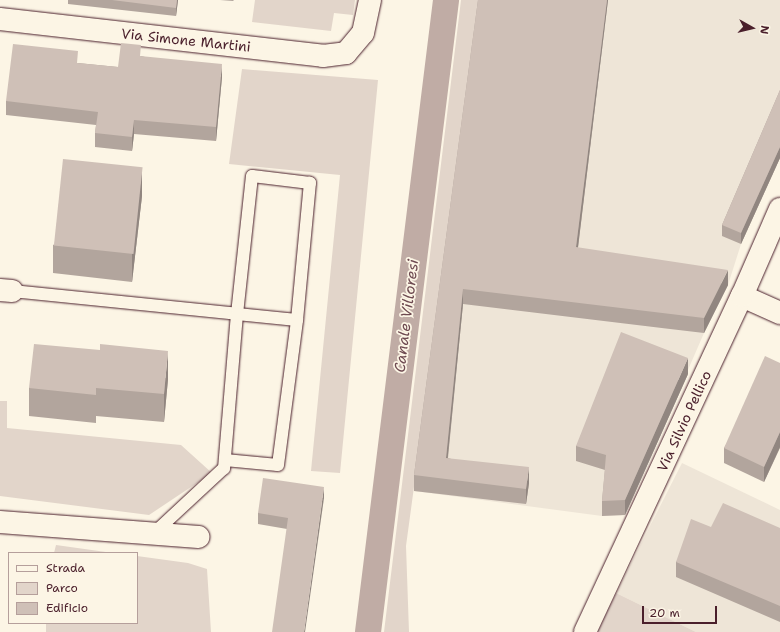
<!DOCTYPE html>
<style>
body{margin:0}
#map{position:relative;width:780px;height:632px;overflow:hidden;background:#fcf5e5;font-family:"Shantell Sans",sans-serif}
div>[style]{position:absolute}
.built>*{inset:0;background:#eee5d7}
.green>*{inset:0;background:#e2d5ca}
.canal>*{height:26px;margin:-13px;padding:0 13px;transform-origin:13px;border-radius:13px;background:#c0aca5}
.roads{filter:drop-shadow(0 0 1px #4a1f2b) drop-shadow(0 0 1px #4a1f2b)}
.lane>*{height:12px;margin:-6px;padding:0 6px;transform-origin:6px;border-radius:6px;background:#fcf5e5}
.street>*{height:22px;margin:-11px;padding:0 11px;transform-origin:11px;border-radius:11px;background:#fcf5e5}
.wall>*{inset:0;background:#b2a59d}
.shaded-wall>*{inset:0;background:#918680}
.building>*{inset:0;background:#cfc0b7;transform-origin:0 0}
span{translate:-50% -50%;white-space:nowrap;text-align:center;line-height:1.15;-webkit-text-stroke:3.5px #fcf5e5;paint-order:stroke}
.street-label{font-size:14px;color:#4a1f2b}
.water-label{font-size:15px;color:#6d4950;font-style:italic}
.legend{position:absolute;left:8px;top:552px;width:130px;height:72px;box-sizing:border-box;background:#fcf5e5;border:1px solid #b59f9b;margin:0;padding:5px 7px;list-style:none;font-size:12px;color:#4a1f2b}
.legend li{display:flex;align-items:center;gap:8px;height:20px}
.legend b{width:20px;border:1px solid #b59f9b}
.north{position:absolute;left:732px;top:8px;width:40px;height:40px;-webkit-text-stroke:3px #fcf5e5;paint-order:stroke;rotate:98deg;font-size:11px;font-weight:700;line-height:16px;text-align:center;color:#4a1f2b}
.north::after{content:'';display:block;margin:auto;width:14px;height:18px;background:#4a1f2b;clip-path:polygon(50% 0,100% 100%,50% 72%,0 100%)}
.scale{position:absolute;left:642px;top:606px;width:75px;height:18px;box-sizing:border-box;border:2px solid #4a1f2b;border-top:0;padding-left:5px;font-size:12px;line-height:14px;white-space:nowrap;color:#4a1f2b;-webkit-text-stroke:3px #fcf5e5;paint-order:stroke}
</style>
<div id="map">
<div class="built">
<div style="clip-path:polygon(480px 0,780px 0,780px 158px,741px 244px,728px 285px,704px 333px,625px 515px,602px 516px,414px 491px)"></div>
<div style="clip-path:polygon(682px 463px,780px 510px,780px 632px,696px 632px,616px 593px)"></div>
</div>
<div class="green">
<div style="clip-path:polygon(255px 0,355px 0,353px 15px,334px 13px,331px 31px,252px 22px)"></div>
<div style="clip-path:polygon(461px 0,480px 0,406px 546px,409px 632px,384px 632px)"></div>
<div style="clip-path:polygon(242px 69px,378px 80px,340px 473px,311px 471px,340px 175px,229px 164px)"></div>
<div style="clip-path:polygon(0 401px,7px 401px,7px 428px,181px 445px,212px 473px,149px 515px,0 496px)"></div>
<div style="clip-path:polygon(56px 545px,113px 553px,54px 553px)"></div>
<div style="clip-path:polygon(137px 556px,188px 563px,207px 569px,211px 632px,46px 632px,46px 623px,137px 623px)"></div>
<div style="clip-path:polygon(616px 593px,696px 632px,597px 632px)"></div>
</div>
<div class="canal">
<div style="left:368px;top:632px;width:637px;rotate:-82.96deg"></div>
</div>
<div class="roads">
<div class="lane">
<div style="left:12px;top:291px;width:226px;rotate:5.8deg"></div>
<div style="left:237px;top:314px;width:60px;rotate:5.7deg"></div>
<div style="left:297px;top:320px;width:138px;rotate:-84.6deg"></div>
<div style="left:310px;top:183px;width:58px;rotate:-173.1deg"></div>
<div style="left:252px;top:176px;width:139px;rotate:96.2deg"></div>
<div style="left:237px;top:314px;width:155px;rotate:94.8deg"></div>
<div style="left:224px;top:468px;width:97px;rotate:137.1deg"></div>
<div style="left:225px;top:460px;width:53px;rotate:5.4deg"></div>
<div style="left:278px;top:465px;width:146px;rotate:-82.5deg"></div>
</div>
<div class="street">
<div style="left:0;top:19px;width:325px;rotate:6.5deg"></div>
<div style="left:323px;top:56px;width:23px;rotate:-7deg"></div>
<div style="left:346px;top:53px;width:26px;rotate:-50deg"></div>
<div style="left:363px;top:33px;width:34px;rotate:-78deg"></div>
<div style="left:0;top:290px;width:12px;rotate:5deg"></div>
<div style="left:742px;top:296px;width:42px;rotate:24.1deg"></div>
<div style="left:0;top:522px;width:199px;rotate:4.3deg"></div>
<div style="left:585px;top:632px;width:371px;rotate:-65deg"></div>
<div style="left:742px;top:296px;width:95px;rotate:-66.4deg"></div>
</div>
</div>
<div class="wall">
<div style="clip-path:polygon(68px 0,178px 0,176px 16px,68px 4px)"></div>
<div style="clip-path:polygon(220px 0,234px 0,233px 1px)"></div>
<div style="clip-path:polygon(478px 0,608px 0,578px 248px,728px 285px,704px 333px,463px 304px,448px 458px,529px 483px,526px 504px,414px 491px,414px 475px)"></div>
<div style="clip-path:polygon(141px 56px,222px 77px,216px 141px,134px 134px,132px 151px,95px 147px,95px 133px,96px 125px,6px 115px,6px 101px,78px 63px,118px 67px)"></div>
<div style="clip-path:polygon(780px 90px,780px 158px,741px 244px,722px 236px,722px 225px)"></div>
<div style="clip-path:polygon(142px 196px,132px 282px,53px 273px,53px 245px)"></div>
<div style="clip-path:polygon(100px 350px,168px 379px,164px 422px,96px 416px,96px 423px,29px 416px,29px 388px)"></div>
<div style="clip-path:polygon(780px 363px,780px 448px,764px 482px,724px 463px,724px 448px)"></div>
<div style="clip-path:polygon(688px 374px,625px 515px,602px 516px,602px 501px,605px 470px,576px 461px,576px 446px)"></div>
<div style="clip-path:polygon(324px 498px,287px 529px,258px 524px,258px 513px)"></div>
<div style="clip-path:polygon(711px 527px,780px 528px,780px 622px,676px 577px,676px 562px)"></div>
</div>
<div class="shaded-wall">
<div style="clip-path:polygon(177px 0,178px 0,176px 16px,176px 8px)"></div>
<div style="clip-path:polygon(607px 0,608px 0,576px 263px,576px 247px)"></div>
<div style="clip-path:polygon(222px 64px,222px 77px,216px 141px,216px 127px)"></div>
<div style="clip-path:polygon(134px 120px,134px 134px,132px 151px,132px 137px)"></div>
<div style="clip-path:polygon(780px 147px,780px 158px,741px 244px,741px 233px)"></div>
<div style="clip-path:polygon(142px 168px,142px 196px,132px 282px,132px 254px)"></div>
<div style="clip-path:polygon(728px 270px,728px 285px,704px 333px,704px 318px)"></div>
<div style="clip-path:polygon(463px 289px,463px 304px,446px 474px,446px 458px)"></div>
<div style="clip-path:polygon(168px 351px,168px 379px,164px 422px,164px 394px)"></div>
<div style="clip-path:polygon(688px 358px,688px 374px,625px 515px,625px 500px)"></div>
<div style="clip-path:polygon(780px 432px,780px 447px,764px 482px,764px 467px)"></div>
<div style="clip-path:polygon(529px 467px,529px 483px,526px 504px,526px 489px)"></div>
<div style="clip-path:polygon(324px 487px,324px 498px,305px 632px,304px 632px)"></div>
</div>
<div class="building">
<div style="clip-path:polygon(112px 0,177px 0,176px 8px)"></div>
<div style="clip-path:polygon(478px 0,607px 0,576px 247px,728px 270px,704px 318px,463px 289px,446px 458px,529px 467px,526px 489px,414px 475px)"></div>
<div style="clip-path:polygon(121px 43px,141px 45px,140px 56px,222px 64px,216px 127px,134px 120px,132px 137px,95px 133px,98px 112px,6px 101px,13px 44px,78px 51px,77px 63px,118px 67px)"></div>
<div style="clip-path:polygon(780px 90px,780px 147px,741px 233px,722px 225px)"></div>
<div style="left:63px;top:159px;width:80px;height:87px;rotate:6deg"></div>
<div style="clip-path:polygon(621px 332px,688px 358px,625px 500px,602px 501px,606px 455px,576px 446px)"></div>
<div style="clip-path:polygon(34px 344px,100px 350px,100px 344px,168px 351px,164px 394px,96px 388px,96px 395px,29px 388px)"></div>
<div style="clip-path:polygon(765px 356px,780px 363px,780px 432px,764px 467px,724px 448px)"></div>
<div style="clip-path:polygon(263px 478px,324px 487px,304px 632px,272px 632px,288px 518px,258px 513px)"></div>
<div style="clip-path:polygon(723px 503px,780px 528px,780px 606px,676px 562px,691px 519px,711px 527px)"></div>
</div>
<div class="street-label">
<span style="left:186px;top:40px;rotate:6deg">Via Simone Martini</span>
<span style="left:684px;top:421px;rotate:-65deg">Via Silvio Pellico</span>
</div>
<div class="water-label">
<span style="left:407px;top:316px;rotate:-83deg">Canale Villoresi</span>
</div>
<ul class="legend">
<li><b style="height:5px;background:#fcf5e5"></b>Strada</li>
<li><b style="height:11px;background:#e2d5ca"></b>Parco</li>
<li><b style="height:11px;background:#cfc0b7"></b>Edificio</li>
</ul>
<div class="north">N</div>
<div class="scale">20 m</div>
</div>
